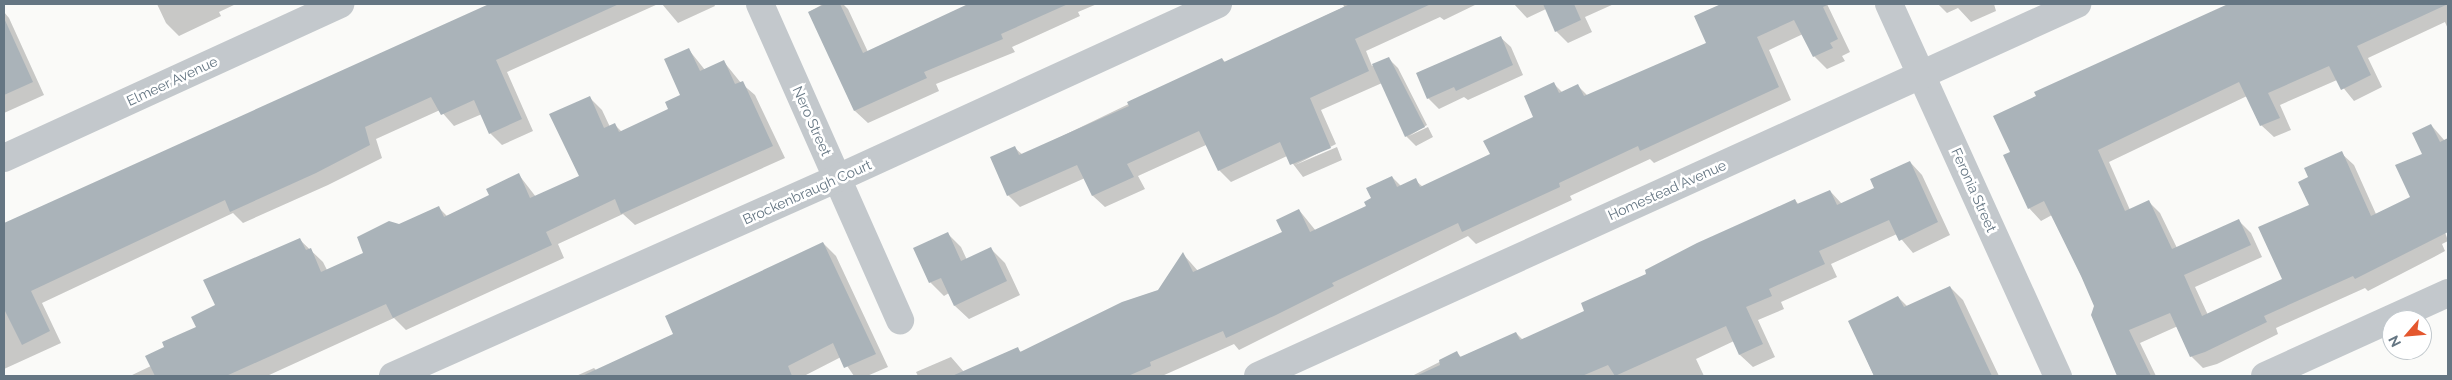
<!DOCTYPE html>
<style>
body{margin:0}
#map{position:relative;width:2452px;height:380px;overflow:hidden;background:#fafaf8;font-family:Raleway,sans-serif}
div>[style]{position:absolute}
.shadow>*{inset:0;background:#0003}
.building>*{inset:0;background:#aab3b9}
.minor>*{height:28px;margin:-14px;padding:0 14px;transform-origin:14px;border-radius:14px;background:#c3c8cc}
span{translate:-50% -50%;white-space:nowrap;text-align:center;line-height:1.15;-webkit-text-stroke:5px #fff;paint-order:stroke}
.street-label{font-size:14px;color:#657683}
.frame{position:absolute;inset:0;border:5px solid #657683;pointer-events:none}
.north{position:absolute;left:2382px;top:310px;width:50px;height:50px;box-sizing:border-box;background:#fff;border:1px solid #c1c8cd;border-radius:50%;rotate:243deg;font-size:14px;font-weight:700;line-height:20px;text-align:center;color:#657683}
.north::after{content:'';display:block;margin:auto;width:18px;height:22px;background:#e4572e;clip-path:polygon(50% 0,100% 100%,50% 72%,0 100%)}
</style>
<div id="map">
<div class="shadow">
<div style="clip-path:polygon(157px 4px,236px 4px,219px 12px,221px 16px,179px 36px,166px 23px)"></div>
<div style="clip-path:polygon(495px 4px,658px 4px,507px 72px,533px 131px,502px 145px,490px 133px,482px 114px,454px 126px,440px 110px,376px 139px,382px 158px,328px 185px,243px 223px,233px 213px,42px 303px,61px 343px,4px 369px,4px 225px)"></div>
<div style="clip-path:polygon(662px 4px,714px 4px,715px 6px,678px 23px)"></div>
<div style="clip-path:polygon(823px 4px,843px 4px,848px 9px,868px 52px,972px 4px,1097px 4px,1078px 12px,1080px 16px,1012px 47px,1015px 52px,936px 84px,939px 91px,868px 123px,855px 111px,809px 12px)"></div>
<div style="clip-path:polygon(1343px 4px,1477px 4px,1444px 20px,1440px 17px,1366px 51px,1372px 66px,1388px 58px,1398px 68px,1427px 125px,1409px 136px,1428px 127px,1433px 137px,1416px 146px,1406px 136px,1382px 83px,1321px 110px,1336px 144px,1295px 165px,1337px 147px,1342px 160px,1303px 177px,1287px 156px,1231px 182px,1219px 170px,1206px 145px,1138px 176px,1145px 189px,1105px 207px,1093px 196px,1085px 178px,1020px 207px,1008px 195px,1015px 148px,1023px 155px,1222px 59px,1226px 63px,1344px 7px)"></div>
<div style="clip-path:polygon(1514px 4px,1614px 4px,1585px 17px,1592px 32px,1568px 43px,1556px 31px,1546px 9px,1527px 18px)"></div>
<div style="clip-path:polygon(1724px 4px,1827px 4px,1850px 52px,1842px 56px,1845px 61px,1827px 69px,1814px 56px,1803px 34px,1769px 50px,1791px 100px,1654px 163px,1650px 159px,1570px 196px,1572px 200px,1476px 244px,1468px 236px,1239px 350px,1234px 344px,1162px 376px,918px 376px,916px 372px,951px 357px,964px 372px,1017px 348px,1022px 353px,1158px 291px,1183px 254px,1198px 271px,1283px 233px,1299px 210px,1316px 231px,1367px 207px,1392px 177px,1401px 186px,1415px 180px,1423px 187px,1491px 155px,1535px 117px,1554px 84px,1563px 93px,1578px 86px,1588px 96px,1708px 44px,1695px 17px)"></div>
<div style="clip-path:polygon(1938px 4px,1994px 4px,1996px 11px,1971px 22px,1958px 8px,1947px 13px)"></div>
<div style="clip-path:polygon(2231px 4px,2448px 4px,2448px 29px,2445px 22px,2368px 58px,2382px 87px,2354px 101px,2337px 80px,2280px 105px,2291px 130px,2274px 137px,2261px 125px,2247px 96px,2109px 162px,2130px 210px,2148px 201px,2160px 213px,2177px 248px,2239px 221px,2251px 233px,2262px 257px,2195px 287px,2208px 315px,2284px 280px,2310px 205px,2310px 178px,2341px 153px,2354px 165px,2376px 214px,2411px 198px,2431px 125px,2445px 141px,2448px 139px,2448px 230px,2445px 232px,2448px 241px,2442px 244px,2445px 251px,2434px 257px,2368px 291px,2365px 288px,2276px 328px,2278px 334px,2217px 364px,2203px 368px,2191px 356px,2178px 326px,2140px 343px,2156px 376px,2119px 376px,2093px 315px,2096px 306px,2052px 215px,2041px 221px,2029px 208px,2012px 152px,2038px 97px,2036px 93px)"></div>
<div style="clip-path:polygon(4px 12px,9px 18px,44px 95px,4px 113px)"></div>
<div style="clip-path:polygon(1500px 37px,1511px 47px,1523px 75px,1468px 100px,1464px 97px,1439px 109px,1428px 98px)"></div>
<div style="clip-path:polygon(689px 50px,705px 70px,724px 62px,741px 83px,755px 95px,785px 158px,635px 225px,623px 214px,558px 244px,564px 258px,406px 330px,394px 318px,267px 376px,130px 376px,151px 366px,198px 328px,217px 305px,300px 240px,323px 262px,327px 270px,365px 254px,399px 225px,438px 207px,447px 216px,490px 196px,519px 175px,536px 197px,580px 176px,590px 98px,602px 110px,610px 127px,615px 125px,622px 132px,669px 110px,682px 95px)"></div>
<div style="clip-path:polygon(1910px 162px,1922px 175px,1950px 235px,1913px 253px,1897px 234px,1831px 264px,1837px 277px,1781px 302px,1784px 309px,1758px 320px,1775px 357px,1753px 367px,1740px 355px,1734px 341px,1696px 359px,1704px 376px,1412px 376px,1457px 353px,1461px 357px,1516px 333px,1523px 340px,1586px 312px,1648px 274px,1795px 200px,1799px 205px,1830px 191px,1842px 204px,1876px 189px)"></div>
<div style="clip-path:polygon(948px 234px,961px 247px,967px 260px,991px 249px,1005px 263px,1020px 295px,969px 319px,955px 306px,949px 293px,944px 296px,930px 282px)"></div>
<div style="clip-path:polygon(823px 243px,836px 256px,888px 367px,867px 376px,854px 376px,841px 357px,804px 376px,576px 376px,594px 368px,597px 371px,675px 335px)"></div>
<div style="clip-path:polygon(1950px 287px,1963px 300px,1999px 376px,1874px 376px,1850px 322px,1898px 297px,1908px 307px)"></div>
</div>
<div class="building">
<div style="clip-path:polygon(489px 4px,619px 4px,496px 60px,522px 119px,489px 134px,474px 100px,441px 115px,431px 97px,365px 127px,370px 145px,316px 173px,230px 212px,225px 200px,31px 291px,50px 331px,22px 345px,4px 309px,4px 223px)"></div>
<div style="clip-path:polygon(825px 4px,840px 4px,863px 53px,968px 4px,1068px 4px,1001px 34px,1003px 39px,924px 72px,927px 78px,854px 111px,808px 12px)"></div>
<div style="clip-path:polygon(1350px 4px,1431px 4px,1355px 39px,1369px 71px,1310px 98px,1331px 148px,1290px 165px,1280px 142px,1218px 171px,1199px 131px,1127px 164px,1134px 177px,1092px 196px,1077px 165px,1007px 196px,990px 157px,1015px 146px,1019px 155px,1129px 106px,1127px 102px,1222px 58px,1224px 62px)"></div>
<div style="clip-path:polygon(1543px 4px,1574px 4px,1581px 20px,1555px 32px)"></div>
<div style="clip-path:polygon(1721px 4px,1829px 4px,1823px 7px,1838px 39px,1830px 43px,1833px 48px,1813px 57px,1794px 20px,1757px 37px,1779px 87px,1640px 151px,1638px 146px,1559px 183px,1560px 187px,1462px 232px,1458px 223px,1332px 283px,1334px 286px,1276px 315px,1226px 338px,1223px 331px,1150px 362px,1151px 366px,1128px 376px,952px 376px,1018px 347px,1020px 352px,1122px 302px,1158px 290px,1183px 252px,1193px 272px,1282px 232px,1276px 220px,1299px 209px,1310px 232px,1366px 206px,1364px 202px,1371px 198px,1366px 188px,1392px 176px,1397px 187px,1416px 178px,1420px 187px,1490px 154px,1483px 141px,1533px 117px,1524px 96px,1554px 82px,1559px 93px,1578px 84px,1584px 96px,1706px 43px,1694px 16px)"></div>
<div style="clip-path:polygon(2228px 4px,2448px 4px,2357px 46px,2371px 75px,2341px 90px,2329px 66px,2268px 93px,2280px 118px,2260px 126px,2239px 82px,2098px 150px,2125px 211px,2149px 200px,2172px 249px,2239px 219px,2251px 245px,2184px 275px,2202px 316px,2282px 279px,2258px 227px,2309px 205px,2298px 182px,2308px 177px,2304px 168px,2342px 151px,2371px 216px,2410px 197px,2395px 165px,2422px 154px,2412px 133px,2431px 124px,2440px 142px,2448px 138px,2448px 232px,2355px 279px,2353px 276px,2264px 316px,2267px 322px,2205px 352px,2190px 357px,2170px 313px,2129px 330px,2151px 376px,2117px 376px,2091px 315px,2094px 306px,2081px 276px,2044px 201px,2028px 209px,2003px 155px,2010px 152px,1993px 116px,2036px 96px,2034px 92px)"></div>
<div style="clip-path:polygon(4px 18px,33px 82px,4px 95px)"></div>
<div style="clip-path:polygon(1501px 36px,1513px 65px,1456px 91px,1454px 87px,1427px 99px,1416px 73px)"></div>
<div style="clip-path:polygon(689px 48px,700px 71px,724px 60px,735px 84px,743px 81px,773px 146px,621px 214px,615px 199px,546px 232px,552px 245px,393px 318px,386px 304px,226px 376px,155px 376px,145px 356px,164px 347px,162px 342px,196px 327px,191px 317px,215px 305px,203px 280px,300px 238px,306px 250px,311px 248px,321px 272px,363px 253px,357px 237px,389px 221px,399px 224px,439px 206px,444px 217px,489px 195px,486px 189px,519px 173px,530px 198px,579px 176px,549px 114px,590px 96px,604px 128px,615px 123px,619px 132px,668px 109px,665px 102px,680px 95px,664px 59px)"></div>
<div style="clip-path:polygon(1389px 57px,1425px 127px,1405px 137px,1372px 64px)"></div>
<div style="clip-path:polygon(1910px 161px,1938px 222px,1899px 241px,1889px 220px,1819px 251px,1825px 264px,1769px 289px,1772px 296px,1746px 307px,1763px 344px,1739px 355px,1726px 326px,1615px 376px,1608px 365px,1582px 376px,1416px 376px,1440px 365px,1439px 360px,1457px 351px,1460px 357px,1516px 332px,1520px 340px,1584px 311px,1581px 303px,1646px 274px,1645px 270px,1697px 243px,1795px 199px,1797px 204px,1830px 190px,1837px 205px,1874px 188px,1870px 179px)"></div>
<div style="clip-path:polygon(948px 232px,961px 261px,991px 247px,1007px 281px,954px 306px,941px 278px,929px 283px,913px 248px)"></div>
<div style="clip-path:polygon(823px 242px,876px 354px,844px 368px,833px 343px,788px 366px,792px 376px,582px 376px,673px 334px,665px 316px)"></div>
<div style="clip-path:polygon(1950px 286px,1992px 376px,1874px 376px,1848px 321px,1898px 296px,1904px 307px)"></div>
</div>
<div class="minor">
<div style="left:760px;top:4px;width:346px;rotate:66.1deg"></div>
<div style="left:1889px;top:4px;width:409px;rotate:65.6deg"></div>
<div style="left:4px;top:158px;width:370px;rotate:-24.6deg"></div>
<div style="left:393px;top:376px;width:487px;rotate:-24deg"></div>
<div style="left:838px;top:178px;width:418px;rotate:-24.6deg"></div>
<div style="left:1258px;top:376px;width:900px;rotate:-24.43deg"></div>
<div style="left:2265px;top:376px;width:201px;rotate:-24.4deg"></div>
</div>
<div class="street-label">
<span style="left:172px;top:81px;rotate:-25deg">Elmeer Avenue</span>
<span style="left:812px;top:121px;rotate:66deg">Nero Street</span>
<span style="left:1667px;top:190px;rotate:-24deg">Homestead Avenue</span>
<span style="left:1974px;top:190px;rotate:66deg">Feronia Street</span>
<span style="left:807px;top:192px;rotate:-24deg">Brockenbraugh Court</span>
</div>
<div class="frame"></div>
<div class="north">N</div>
</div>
